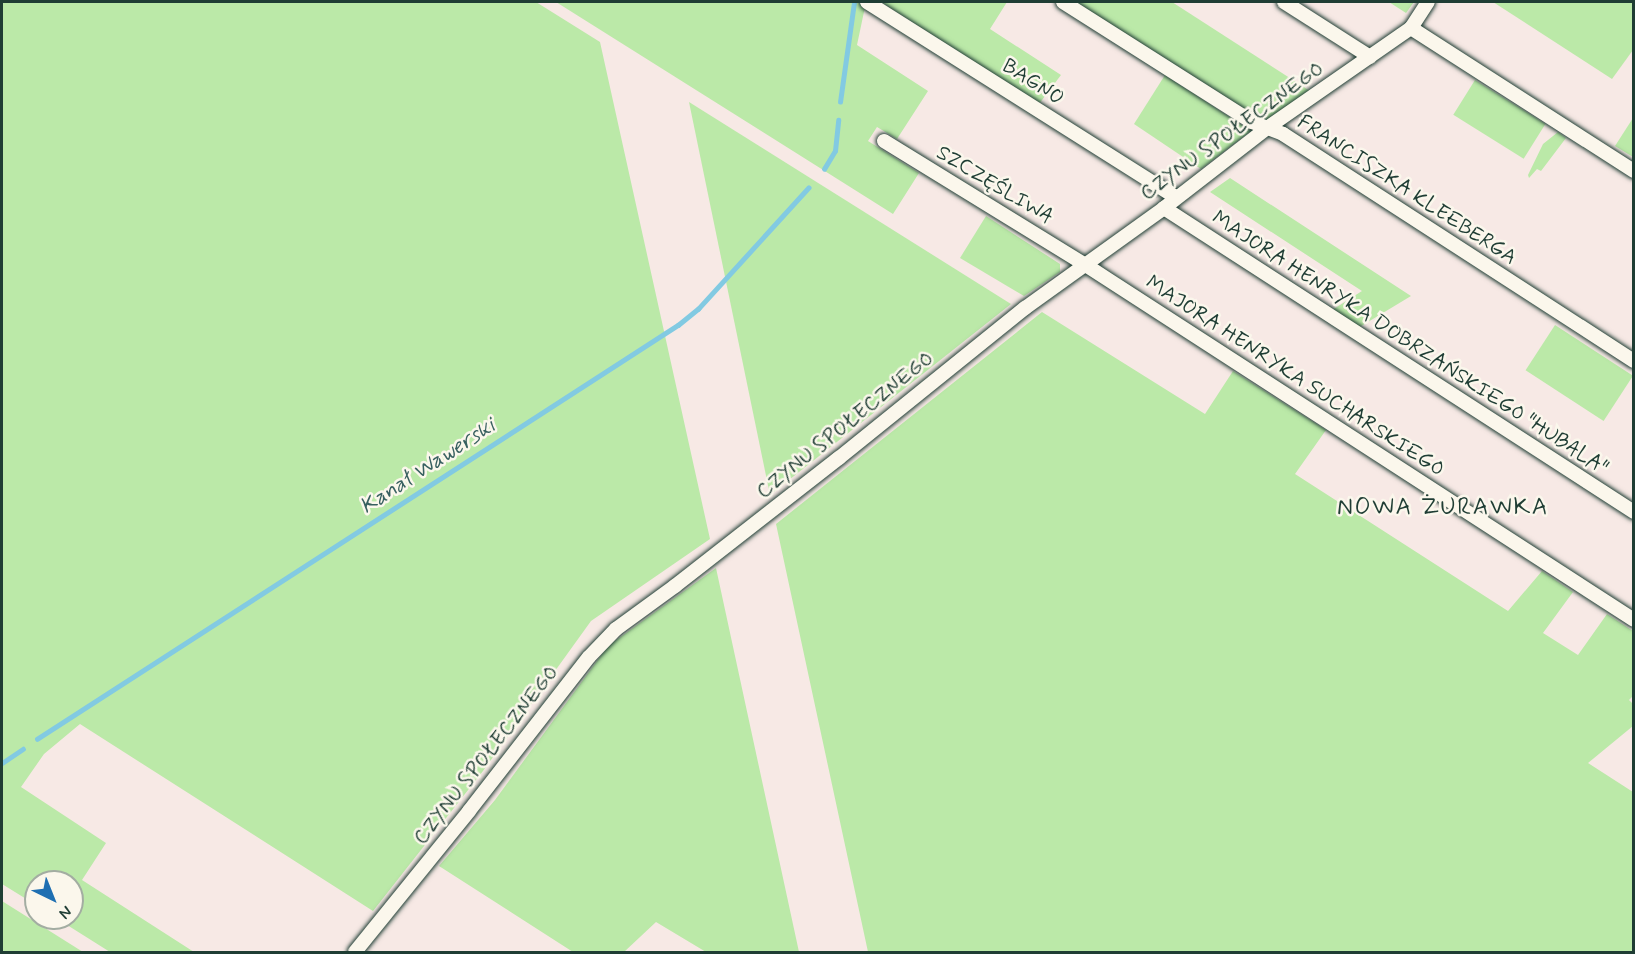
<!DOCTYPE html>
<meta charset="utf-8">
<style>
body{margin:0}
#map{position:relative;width:1635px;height:954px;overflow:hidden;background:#f7e9e5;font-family:Mynerve,sans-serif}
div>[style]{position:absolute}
.green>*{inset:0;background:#bbe9a8;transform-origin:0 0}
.stream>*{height:4.5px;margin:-2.25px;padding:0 2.25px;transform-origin:2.25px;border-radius:2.25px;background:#82cae2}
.roads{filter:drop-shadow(0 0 2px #1f3d34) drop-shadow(0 0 2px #1f3d34)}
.street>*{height:14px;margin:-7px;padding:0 7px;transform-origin:7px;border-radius:7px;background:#fbf7ec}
span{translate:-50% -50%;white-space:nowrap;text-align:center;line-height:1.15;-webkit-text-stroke:5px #fbf7ec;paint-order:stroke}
.street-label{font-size:21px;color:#1f3d34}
.water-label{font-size:22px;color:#386060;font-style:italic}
.quarter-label{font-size:24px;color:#1f3d34;letter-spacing:1.5px}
.frame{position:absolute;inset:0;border:3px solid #1f3d34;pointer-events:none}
.north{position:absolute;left:24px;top:870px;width:60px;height:60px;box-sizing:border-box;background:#fbf7ec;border:2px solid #a3ada2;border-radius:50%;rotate:137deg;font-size:16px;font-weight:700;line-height:24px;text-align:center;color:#1f3d34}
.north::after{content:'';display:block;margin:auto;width:21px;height:27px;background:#1f6fb2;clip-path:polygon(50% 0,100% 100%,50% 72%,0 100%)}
</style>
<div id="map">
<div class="green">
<div style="clip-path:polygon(2px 2px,536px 2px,600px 42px,710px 539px,591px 621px,483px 771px,373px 911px,80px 724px,44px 754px,21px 787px,106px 843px,82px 880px,194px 952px,110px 952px,56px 918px,72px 918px,72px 882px,36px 882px,36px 905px,2px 884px)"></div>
<div style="clip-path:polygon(556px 2px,858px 2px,865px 7px,857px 45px,928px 91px,897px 139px,877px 127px,868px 141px,919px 173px,893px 214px)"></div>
<div style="clip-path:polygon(881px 2px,1007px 2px,990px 29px,1061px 75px,1039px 104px)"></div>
<div style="clip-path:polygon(1075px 2px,1172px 2px,1310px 91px,1265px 122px)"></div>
<div style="clip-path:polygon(1389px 2px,1414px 2px,1406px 13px)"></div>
<div style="clip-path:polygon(1493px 2px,1633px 2px,1633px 50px,1612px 79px)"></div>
<div style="clip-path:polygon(1165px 75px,1251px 131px,1201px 169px,1134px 124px)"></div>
<div style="left:1475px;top:80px;width:83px;height:41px;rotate:32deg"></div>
<div style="clip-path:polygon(689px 102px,1011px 304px,770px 495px)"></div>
<div style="clip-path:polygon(1633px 118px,1633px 157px,1615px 146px)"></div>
<div style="clip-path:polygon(1558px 132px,1566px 138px,1541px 171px,1537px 169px,1529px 178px,1528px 175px,1543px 144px)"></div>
<div style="clip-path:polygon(1230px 178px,1411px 296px,1358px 328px,1329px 312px,1362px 291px,1210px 192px)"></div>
<div style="clip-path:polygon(986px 216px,1060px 264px,1060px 272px,1024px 296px,960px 258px)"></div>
<div style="clip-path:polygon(1042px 312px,1205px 414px,1233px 371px,1326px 430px,1295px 474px,1508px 611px,1542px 571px,1573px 592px,1543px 633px,1578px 655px,1607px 614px,1633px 631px,1633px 696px,1629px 700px,1633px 704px,1633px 726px,1588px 763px,1633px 792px,1633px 952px,868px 952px,776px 524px)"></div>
<div style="left:1555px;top:325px;width:93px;height:54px;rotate:33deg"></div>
<div style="clip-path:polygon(716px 568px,799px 952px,706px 952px,656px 922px,624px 952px,573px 952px,439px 866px,495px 800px,608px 646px)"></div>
<div style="clip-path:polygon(2px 901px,83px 952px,2px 952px)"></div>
</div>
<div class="stream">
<div style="left:840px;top:102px;width:100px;rotate:-82deg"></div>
<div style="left:824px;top:169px;width:21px;rotate:-59deg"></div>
<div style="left:835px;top:151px;width:31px;rotate:-84deg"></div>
<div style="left:37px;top:739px;width:763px;rotate:-32.86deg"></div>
<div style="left:678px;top:325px;width:26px;rotate:-39deg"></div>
<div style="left:698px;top:309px;width:164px;rotate:-47.7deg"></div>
<div style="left:2px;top:763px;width:25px;rotate:-34deg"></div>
</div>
<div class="roads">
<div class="street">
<div style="left:867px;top:2px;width:365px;rotate:32.3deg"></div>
<div style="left:1063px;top:2px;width:224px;rotate:32.4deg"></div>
<div style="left:1252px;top:122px;width:33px;rotate:21deg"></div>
<div style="left:1283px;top:134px;width:418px;rotate:32.9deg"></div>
<div style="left:1284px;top:2px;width:102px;rotate:32.6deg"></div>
<div style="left:1411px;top:28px;width:265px;rotate:32.7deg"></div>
<div style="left:884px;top:141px;width:235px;rotate:31.6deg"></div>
<div style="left:1084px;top:264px;width:655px;rotate:32.91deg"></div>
<div style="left:1164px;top:208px;width:560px;rotate:32.9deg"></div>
<div style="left:355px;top:952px;width:181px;rotate:-51deg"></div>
<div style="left:469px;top:811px;width:195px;rotate:-52.1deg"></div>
<div style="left:589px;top:657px;width:39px;rotate:-46deg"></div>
<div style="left:616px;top:629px;width:73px;rotate:-36.1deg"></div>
<div style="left:675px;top:586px;width:208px;rotate:-38deg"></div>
<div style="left:839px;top:458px;width:239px;rotate:-38.9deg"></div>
<div style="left:1025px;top:308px;width:171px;rotate:-35.7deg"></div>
<div style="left:1164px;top:208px;width:130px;rotate:-37.8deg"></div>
<div style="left:1267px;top:128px;width:175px;rotate:-34.8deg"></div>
<div style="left:1411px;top:28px;width:31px;rotate:-57deg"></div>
</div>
</div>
<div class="street-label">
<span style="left:1033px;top:82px;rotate:32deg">BAGNO</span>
<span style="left:1232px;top:131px;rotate:-36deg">CZYNU SPOŁECZNEGO</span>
<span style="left:995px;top:185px;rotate:31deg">SZCZĘŚLIWA</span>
<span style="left:1407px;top:190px;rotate:33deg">FRANCISZKA KLEEBERGA</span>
<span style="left:1410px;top:343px;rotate:33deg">MAJORA HENRYKA DOBRZAŃSKIEGO "HUBALA"</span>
<span style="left:1295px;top:376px;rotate:33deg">MAJORA HENRYKA SUCHARSKIEGO</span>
<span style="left:845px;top:425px;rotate:-39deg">CZYNU SPOŁECZNEGO</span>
<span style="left:486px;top:755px;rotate:-52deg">CZYNU SPOŁECZNEGO</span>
</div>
<div class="water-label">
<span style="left:428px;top:467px;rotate:-33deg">Kanał Wawerski</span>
</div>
<div class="quarter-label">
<span style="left:1443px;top:508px">NOWA ŻURAWKA</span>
</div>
<div class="frame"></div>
<div class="north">N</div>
</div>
